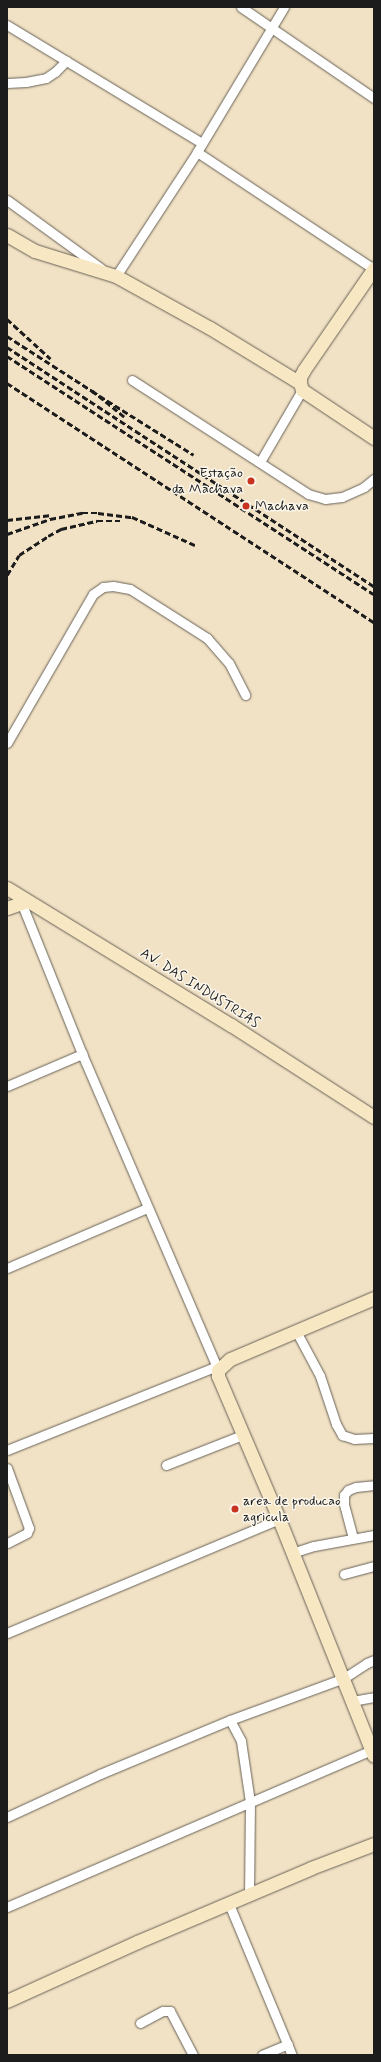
<!DOCTYPE html>
<meta charset="utf-8">
<style>
body{margin:0}
#map{position:relative;width:381px;height:2062px;overflow:hidden;background:#f2e2c5;font-family:Mynerve,sans-serif}
div>[style]{position:absolute}
.roads{filter:drop-shadow(0 0 1px #676157) drop-shadow(0 0 1px #676157)}
.street>*{height:9px;margin:-4.5px;padding:0 4.5px;transform-origin:4.5px;border-radius:4.5px;background:#fff}
.secondary>*{height:13px;margin:-6.5px;padding:0 6.5px;transform-origin:6.5px;border-radius:6.5px;background:#f7e8c3}
.rail>*{height:2.5px;margin-top:-1.25px;transform-origin:0;background:repeating-linear-gradient(90deg,#1c1c1c 0 6px,transparent 0 9px)}
.dots>*{width:11px;height:11px;translate:-50% -50%;box-sizing:border-box;border:2px solid #fbf7ec;border-radius:50%}
span{translate:-50% -50%;white-space:nowrap;text-align:center;line-height:1.15;-webkit-text-stroke:3px #fbf7ec;paint-order:stroke}
.poi-label{font-size:14px;color:#1c1c1c}
.right{translate:-100% -50%;text-align:right}
.left{translate:0 -50%;text-align:left}
.street-label{font-size:14px;color:#1c1c1c}
.frame{position:absolute;inset:0;border:8px solid #1c1c1c;pointer-events:none}
</style>
<div id="map">
<div class="roads">
<div class="street">
<div style="left:241px;top:7px;width:161px;rotate:34.4deg"></div>
<div style="left:7px;top:25px;width:228px;rotate:31.2deg"></div>
<div style="left:7px;top:83px;width:19px;rotate:-3deg"></div>
<div style="left:26px;top:82px;width:20px;rotate:-11deg"></div>
<div style="left:46px;top:78px;width:11px;rotate:-34deg"></div>
<div style="left:55px;top:72px;width:16px;rotate:-45deg"></div>
<div style="left:197px;top:152px;width:212px;rotate:33.5deg"></div>
<div style="left:7px;top:200px;width:117px;rotate:36deg"></div>
<div style="left:116px;top:276px;width:148px;rotate:-56.8deg"></div>
<div style="left:197px;top:152px;width:169px;rotate:-59deg"></div>
<div style="left:132px;top:380px;width:210px;rotate:32.9deg"></div>
<div style="left:308px;top:494px;width:18px;rotate:16deg"></div>
<div style="left:325px;top:499px;width:17px;rotate:-7deg"></div>
<div style="left:342px;top:497px;width:24px;rotate:-24deg"></div>
<div style="left:364px;top:487px;width:13px;rotate:-39deg"></div>
<div style="left:260px;top:462px;width:83px;rotate:-59.7deg"></div>
<div style="left:7px;top:743px;width:172px;rotate:-60deg"></div>
<div style="left:93px;top:594px;width:12px;rotate:-35deg"></div>
<div style="left:103px;top:587px;width:10px;rotate:-6deg"></div>
<div style="left:113px;top:586px;width:17px;rotate:10deg"></div>
<div style="left:130px;top:589px;width:91px;rotate:32.5deg"></div>
<div style="left:207px;top:638px;width:33px;rotate:49deg"></div>
<div style="left:229px;top:663px;width:36px;rotate:63deg"></div>
<div style="left:21px;top:902px;width:164px;rotate:68.1deg"></div>
<div style="left:82px;top:1054px;width:344px;rotate:66.7deg"></div>
<div style="left:7px;top:1086px;width:82px;rotate:-23.1deg"></div>
<div style="left:7px;top:1268px;width:152px;rotate:-23.2deg"></div>
<div style="left:296px;top:1331px;width:51px;rotate:61.9deg"></div>
<div style="left:320px;top:1376px;width:51px;rotate:71.6deg"></div>
<div style="left:336px;top:1424px;width:13px;rotate:61deg"></div>
<div style="left:342px;top:1435px;width:13px;rotate:18deg"></div>
<div style="left:354px;top:1439px;width:20px;rotate:-3deg"></div>
<div style="left:7px;top:1450px;width:226px;rotate:-21.8deg"></div>
<div style="left:166px;top:1465px;width:82px;rotate:-21.5deg"></div>
<div style="left:7px;top:1468px;width:64px;rotate:69.9deg"></div>
<div style="left:29px;top:1528px;width:5px;rotate:112deg"></div>
<div style="left:27px;top:1533px;width:22px;rotate:153deg"></div>
<div style="left:353px;top:1538px;width:35px;rotate:-105deg"></div>
<div style="left:344px;top:1504px;width:9px;rotate:-90deg"></div>
<div style="left:344px;top:1495px;width:6px;rotate:-51deg"></div>
<div style="left:348px;top:1490px;width:9px;rotate:-21deg"></div>
<div style="left:356px;top:1487px;width:18px;rotate:-6deg"></div>
<div style="left:292px;top:1553px;width:23px;rotate:-18deg"></div>
<div style="left:314px;top:1546px;width:61px;rotate:-10.4deg"></div>
<div style="left:344px;top:1574px;width:31px;rotate:-15deg"></div>
<div style="left:7px;top:1633px;width:295px;rotate:-22.7deg"></div>
<div style="left:352px;top:1701px;width:22px;rotate:-10deg"></div>
<div style="left:230px;top:1720px;width:24px;rotate:62deg"></div>
<div style="left:241px;top:1741px;width:62px;rotate:81.6deg"></div>
<div style="left:250px;top:1802px;width:92px;rotate:90.6deg"></div>
<div style="left:7px;top:1817px;width:102px;rotate:-24.8deg"></div>
<div style="left:100px;top:1774px;width:141px;rotate:-22.6deg"></div>
<div style="left:230px;top:1720px;width:121px;rotate:-20.2deg"></div>
<div style="left:344px;top:1678px;width:27px;rotate:-33deg"></div>
<div style="left:367px;top:1663px;width:8px;rotate:-23deg"></div>
<div style="left:229px;top:1904px;width:164px;rotate:67.4deg"></div>
<div style="left:7px;top:1907px;width:396px;rotate:-23.3deg"></div>
<div style="left:140px;top:2023px;width:26px;rotate:-28deg"></div>
<div style="left:163px;top:2011px;width:7px"></div>
<div style="left:170px;top:2011px;width:50px;rotate:62.4deg"></div>
<div style="left:262px;top:2055px;width:28px;rotate:-23deg"></div>
</div>
<div class="secondary">
<div style="left:7px;top:235px;width:32px;rotate:30deg"></div>
<div style="left:35px;top:251px;width:85px;rotate:17.2deg"></div>
<div style="left:116px;top:276px;width:107px;rotate:29deg"></div>
<div style="left:210px;top:328px;width:105px;rotate:31.4deg"></div>
<div style="left:374px;top:268px;width:124px;rotate:124.5deg"></div>
<div style="left:304px;top:370px;width:8px;rotate:120deg"></div>
<div style="left:300px;top:377px;width:6px;rotate:90deg"></div>
<div style="left:300px;top:383px;width:7px;rotate:74deg"></div>
<div style="left:302px;top:390px;width:87px;rotate:33.7deg"></div>
<div style="left:7px;top:888px;width:263px;rotate:31.5deg"></div>
<div style="left:231px;top:1025px;width:170px;rotate:32.8deg"></div>
<div style="left:7px;top:908px;width:21px;rotate:-19deg"></div>
<div style="left:374px;top:1298px;width:156px;rotate:157deg"></div>
<div style="left:230px;top:1359px;width:16px;rotate:137deg"></div>
<div style="left:218px;top:1370px;width:6px;rotate:90deg"></div>
<div style="left:218px;top:1376px;width:155px;rotate:66.9deg"></div>
<div style="left:279px;top:1519px;width:255px;rotate:68.2deg"></div>
<div style="left:7px;top:2001px;width:143px;rotate:-24.4deg"></div>
<div style="left:137px;top:1942px;width:189px;rotate:-23deg"></div>
<div style="left:311px;top:1868px;width:67px;rotate:-20.9deg"></div>
</div>
</div>
<div class="rail">
<div style="left:7px;top:319px;width:59px;rotate:42.3deg"></div>
<div style="left:7px;top:336px;width:103px;rotate:32.8deg"></div>
<div style="left:7px;top:347px;width:438px;rotate:33.1deg"></div>
<div style="left:7px;top:356px;width:437px;rotate:33deg"></div>
<div style="left:7px;top:383px;width:438px;rotate:33.1deg"></div>
<div style="left:124px;top:417px;width:41px;rotate:-140.9deg"></div>
<div style="left:92px;top:391px;width:120px;rotate:32.1deg"></div>
<div style="left:7px;top:520px;width:45px;rotate:-6.3deg"></div>
<div style="left:7px;top:534px;width:46px;rotate:-19.2deg"></div>
<div style="left:50px;top:519px;width:33px;rotate:-11deg"></div>
<div style="left:82px;top:513px;width:16px"></div>
<div style="left:98px;top:513px;width:34px;rotate:7deg"></div>
<div style="left:132px;top:517px;width:69px;rotate:24deg"></div>
<div style="left:7px;top:575px;width:23px;rotate:-59deg"></div>
<div style="left:19px;top:555px;width:35px;rotate:-33deg"></div>
<div style="left:48px;top:536px;width:15px;rotate:-28deg"></div>
<div style="left:61px;top:529px;width:37px;rotate:-13deg"></div>
<div style="left:97px;top:521px;width:23px"></div>
</div>
<div class="dots">
<div style="left:251px;top:481px;background:#c8321e"></div>
<div style="left:246px;top:506px;background:#c8321e"></div>
<div style="left:235px;top:1509px;background:#c8321e"></div>
</div>
<div class="poi-label">
<span class="right" style="left:243px;top:481px">Estação<br>da Machava</span>
<span class="left" style="left:255px;top:506px">Machava</span>
<span class="left" style="left:243px;top:1509px">area de producao<br>agricula</span>
</div>
<div class="street-label">
<span style="left:200px;top:988px;rotate:32deg">AV. DAS INDUSTRIAS</span>
</div>
<div class="frame"></div>
</div>
